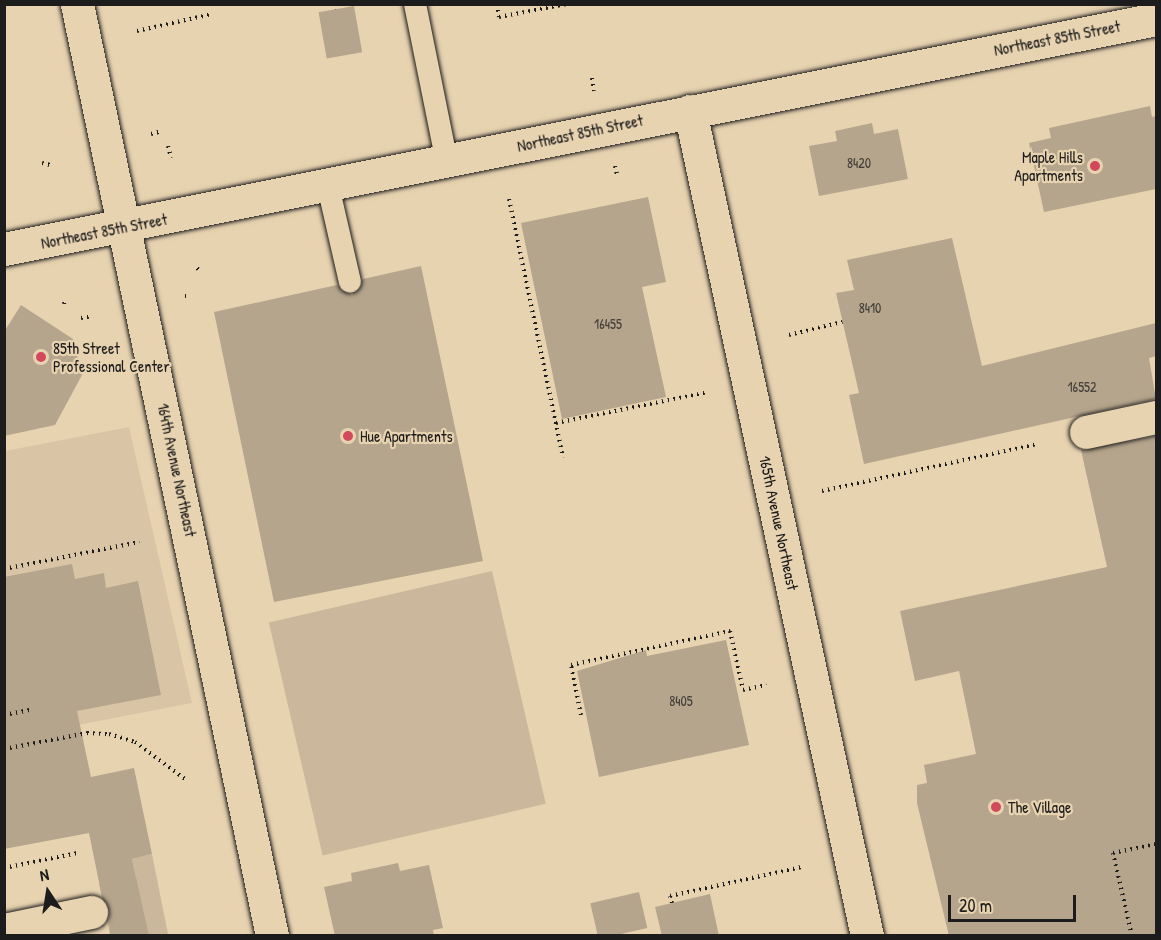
<!DOCTYPE html>
<style>
body{margin:0}
#map{position:relative;width:1161px;height:940px;overflow:hidden;background:#e8d3b1;font-family:"Patrick Hand",sans-serif}
div>[style]{position:absolute}
.built>*{inset:0;background:#d9c5a6}
.green>*{inset:0;background:#cbb89c;transform-origin:0 0}
.building>*{inset:0;background:#b5a58c;transform-origin:0 0}
.path>*{height:4px;margin-top:-2px;transform-origin:0;background:repeating-linear-gradient(90deg,#1c1c1c 0 1.5px,transparent 0 6px)}
.roads{filter:drop-shadow(0 0 2px #1c1c1c) drop-shadow(0 0 2px #1c1c1c)}
.service>*{height:22px;margin:-11px;padding:0 11px;transform-origin:11px;border-radius:11px;background:#e8d3b1}
.minor>*{height:33px;margin:-16.5px;padding:0 16.5px;transform-origin:16.5px;border-radius:16.5px;background:#e8d3b1}
.tertiary>*{height:33px;margin:-16.5px;padding:0 16.5px;transform-origin:16.5px;border-radius:16.5px;background:#e8d3b1}
.primary>*{height:33px;margin:-16.5px;padding:0 16.5px;transform-origin:16.5px;border-radius:16.5px;background:#e8d3b1}
.dots>*{width:16px;height:16px;translate:-50% -50%;box-sizing:border-box;border:3px solid #e8d3b1;border-radius:50%}
span{translate:-50% -50%;white-space:nowrap;text-align:center;line-height:1.15;-webkit-text-stroke:4.5px #e8d3b1;paint-order:stroke}
.number-label{font-size:14px;color:#423e38}
.number-label span{-webkit-text-stroke-width:0}
.street-label{font-size:16px;color:#1c1c1c}
.poi-label{font-size:16px;color:#1c1c1c}
.right{translate:-100% -50%;text-align:right}
.left{translate:0 -50%;text-align:left}
.frame{position:absolute;inset:0;border:6px solid #1c1c1c;pointer-events:none}
.north{position:absolute;left:18px;top:862px;width:60px;height:60px;-webkit-text-stroke:4px #e8d3b1;paint-order:stroke;rotate:348deg;font-size:16px;font-weight:700;line-height:24px;text-align:center;color:#1c1c1c}
.north::after{content:'';display:block;margin:auto;width:21px;height:27px;background:#1c1c1c;clip-path:polygon(50% 0,100% 100%,50% 72%,0 100%)}
.scale{position:absolute;left:948px;top:895px;width:128px;height:27px;box-sizing:border-box;border:3px solid #1c1c1c;border-top:0;padding-left:8px;font-size:18px;line-height:21px;white-space:nowrap;color:#1c1c1c;-webkit-text-stroke:4px #e8d3b1;paint-order:stroke}
</style>
<div id="map">
<div class="built">
<div style="clip-path:polygon(129px 427px,192px 703px,5px 739px,5px 451px)"></div>
</div>
<div class="green">
<div style="left:492px;top:571px;width:239px;height:229px;rotate:77deg"></div>
<div style="clip-path:polygon(152px 854px,168px 934px,110px 935px,99px 884px,136px 877px,132px 859px)"></div>
</div>
<div class="building">
<div style="left:354px;top:6px;width:47px;height:36px;rotate:80deg"></div>
<div style="clip-path:polygon(1150px 106px,1152px 117px,1156px 116px,1156px 189px,1044px 212px,1029px 143px,1051px 138px,1049px 128px)"></div>
<div style="clip-path:polygon(872px 123px,874px 134px,898px 129px,908px 179px,819px 196px,809px 146px,837px 141px,835px 131px)"></div>
<div style="clip-path:polygon(648px 197px,666px 282px,642px 287px,666px 397px,562px 419px,521px 223px)"></div>
<div style="clip-path:polygon(952px 238px,982px 366px,1156px 323px,1156px 356px,1149px 358px,1156px 399px,864px 464px,849px 395px,859px 393px,836px 293px,854px 290px,847px 260px)"></div>
<div style="clip-path:polygon(421px 266px,483px 561px,274px 602px,214px 312px,337px 285px,352px 295px,363px 279px)"></div>
<div style="clip-path:polygon(21px 305px,73px 339px,82px 375px,55px 425px,4px 436px,4px 332px)"></div>
<div style="clip-path:polygon(1156px 436px,1156px 936px,949px 936px,917px 803px,917px 785px,927px 783px,924px 765px,976px 754px,959px 671px,915px 681px,900px 611px,1107px 567px,1081px 450px)"></div>
<div style="clip-path:polygon(72px 564px,75px 579px,104px 573px,106px 588px,138px 581px,161px 695px,77px 711px,91px 777px,134px 768px,152px 854px,132px 859px,149px 936px,110px 936px,109px 909px,102px 897px,89px 833px,4px 849px,4px 577px)"></div>
<div style="clip-path:polygon(726px 640px,749px 745px,599px 777px,577px 671px,646px 650px,647px 656px)"></div>
<div style="clip-path:polygon(398px 863px,400px 871px,429px 865px,443px 928px,433px 930px,434px 936px,335px 936px,324px 887px,352px 881px,351px 873px)"></div>
<div style="left:639px;top:892px;width:37px;height:50px;rotate:77deg"></div>
<div style="clip-path:polygon(710px 894px,719px 936px,662px 936px,655px 907px)"></div>
</div>
<div class="path">
<div style="left:333px;top:4px;width:6px;rotate:72deg"></div>
<div style="left:497px;top:4px;width:13px;rotate:81deg"></div>
<div style="left:499px;top:17px;width:69px;rotate:-10.8deg"></div>
<div style="left:137px;top:31px;width:77px;rotate:-12.8deg"></div>
<div style="left:592px;top:78px;width:13px;rotate:81deg"></div>
<div style="left:151px;top:134px;width:8px;rotate:-14deg"></div>
<div style="left:168px;top:146px;width:12px;rotate:76deg"></div>
<div style="left:42px;top:163px;width:9px;rotate:13deg"></div>
<div style="left:615px;top:166px;width:9px;rotate:77deg"></div>
<div style="left:509px;top:199px;width:264px;rotate:78.2deg"></div>
<div style="left:197px;top:268px;width:4px;rotate:45deg"></div>
<div style="left:185px;top:296px;width:5px"></div>
<div style="left:64px;top:304px;width:5px;rotate:-79deg"></div>
<div style="left:81px;top:318px;width:12px;rotate:-9deg"></div>
<div style="left:789px;top:335px;width:55px;rotate:-13.8deg"></div>
<div style="left:556px;top:423px;width:155px;rotate:-11.5deg"></div>
<div style="left:822px;top:491px;width:221px;rotate:-12.3deg"></div>
<div style="left:4px;top:569px;width:138px;rotate:-11.3deg"></div>
<div style="left:4px;top:715px;width:26px;rotate:-11deg"></div>
<div style="left:581px;top:715px;width:51px;rotate:-101.3deg"></div>
<div style="left:571px;top:665px;width:163px;rotate:-12.1deg"></div>
<div style="left:730px;top:631px;width:60px;rotate:77.6deg"></div>
<div style="left:743px;top:690px;width:24px;rotate:-12deg"></div>
<div style="left:4px;top:749px;width:85px;rotate:-10.9deg"></div>
<div style="left:87px;top:733px;width:22px;rotate:3deg"></div>
<div style="left:109px;top:734px;width:27px;rotate:17deg"></div>
<div style="left:135px;top:742px;width:62px;rotate:36.5deg"></div>
<div style="left:4px;top:868px;width:75px;rotate:-11.6deg"></div>
<div style="left:672px;top:903px;width:7px;rotate:-106deg"></div>
<div style="left:670px;top:896px;width:135px;rotate:-12.4deg"></div>
<div style="left:1132px;top:936px;width:85px;rotate:-102.9deg"></div>
<div style="left:1113px;top:853px;width:44px;rotate:-11.8deg"></div>
</div>
<div class="roads">
<div class="service">
<div style="left:415px;top:4px;width:161px;rotate:78.6deg"></div>
<div style="left:328px;top:186px;width:98px;rotate:77.1deg"></div>
</div>
<div class="minor">
<div style="left:690px;top:111px;width:844px;rotate:77.89deg"></div>
<div style="left:1086px;top:432px;width:72px;rotate:-12.1deg"></div>
<div style="left:4px;top:930px;width:89px;rotate:-11.7deg"></div>
</div>
<div class="tertiary">
<div style="left:4px;top:249px;width:1175px;rotate:-11.29deg"></div>
</div>
<div class="primary">
<div style="left:77px;top:4px;width:952px;rotate:78.18deg"></div>
</div>
</div>
<div class="dots">
<div style="left:1095px;top:166px;background:#d1495b"></div>
<div style="left:41px;top:357px;background:#d1495b"></div>
<div style="left:348px;top:436px;background:#d1495b"></div>
<div style="left:996px;top:807px;background:#d1495b"></div>
</div>
<div class="number-label">
<span style="left:859px;top:163px">8420</span>
<span style="left:870px;top:308px">8410</span>
<span style="left:608px;top:324px">16455</span>
<span style="left:1082px;top:387px">16552</span>
<span style="left:681px;top:701px">8405</span>
</div>
<div class="street-label">
<span style="left:1057px;top:38px;rotate:-11deg">Northeast 85th Street</span>
<span style="left:580px;top:133px;rotate:-12deg">Northeast 85th Street</span>
<span style="left:104px;top:231px;rotate:-11deg">Northeast 85th Street</span>
<span style="left:177px;top:470px;rotate:78deg">164th Avenue Northeast</span>
<span style="left:779px;top:523px;rotate:78deg">165th Avenue Northeast</span>
</div>
<div class="poi-label">
<span class="right" style="left:1083px;top:166px">Maple Hills<br>Apartments</span>
<span class="left" style="left:53px;top:357px">85th Street<br>Professional Center</span>
<span class="left" style="left:360px;top:436px">Hue Apartments</span>
<span class="left" style="left:1008px;top:807px">The Village</span>
</div>
<div class="frame"></div>
<div class="north">N</div>
<div class="scale">20 m</div>
</div>
